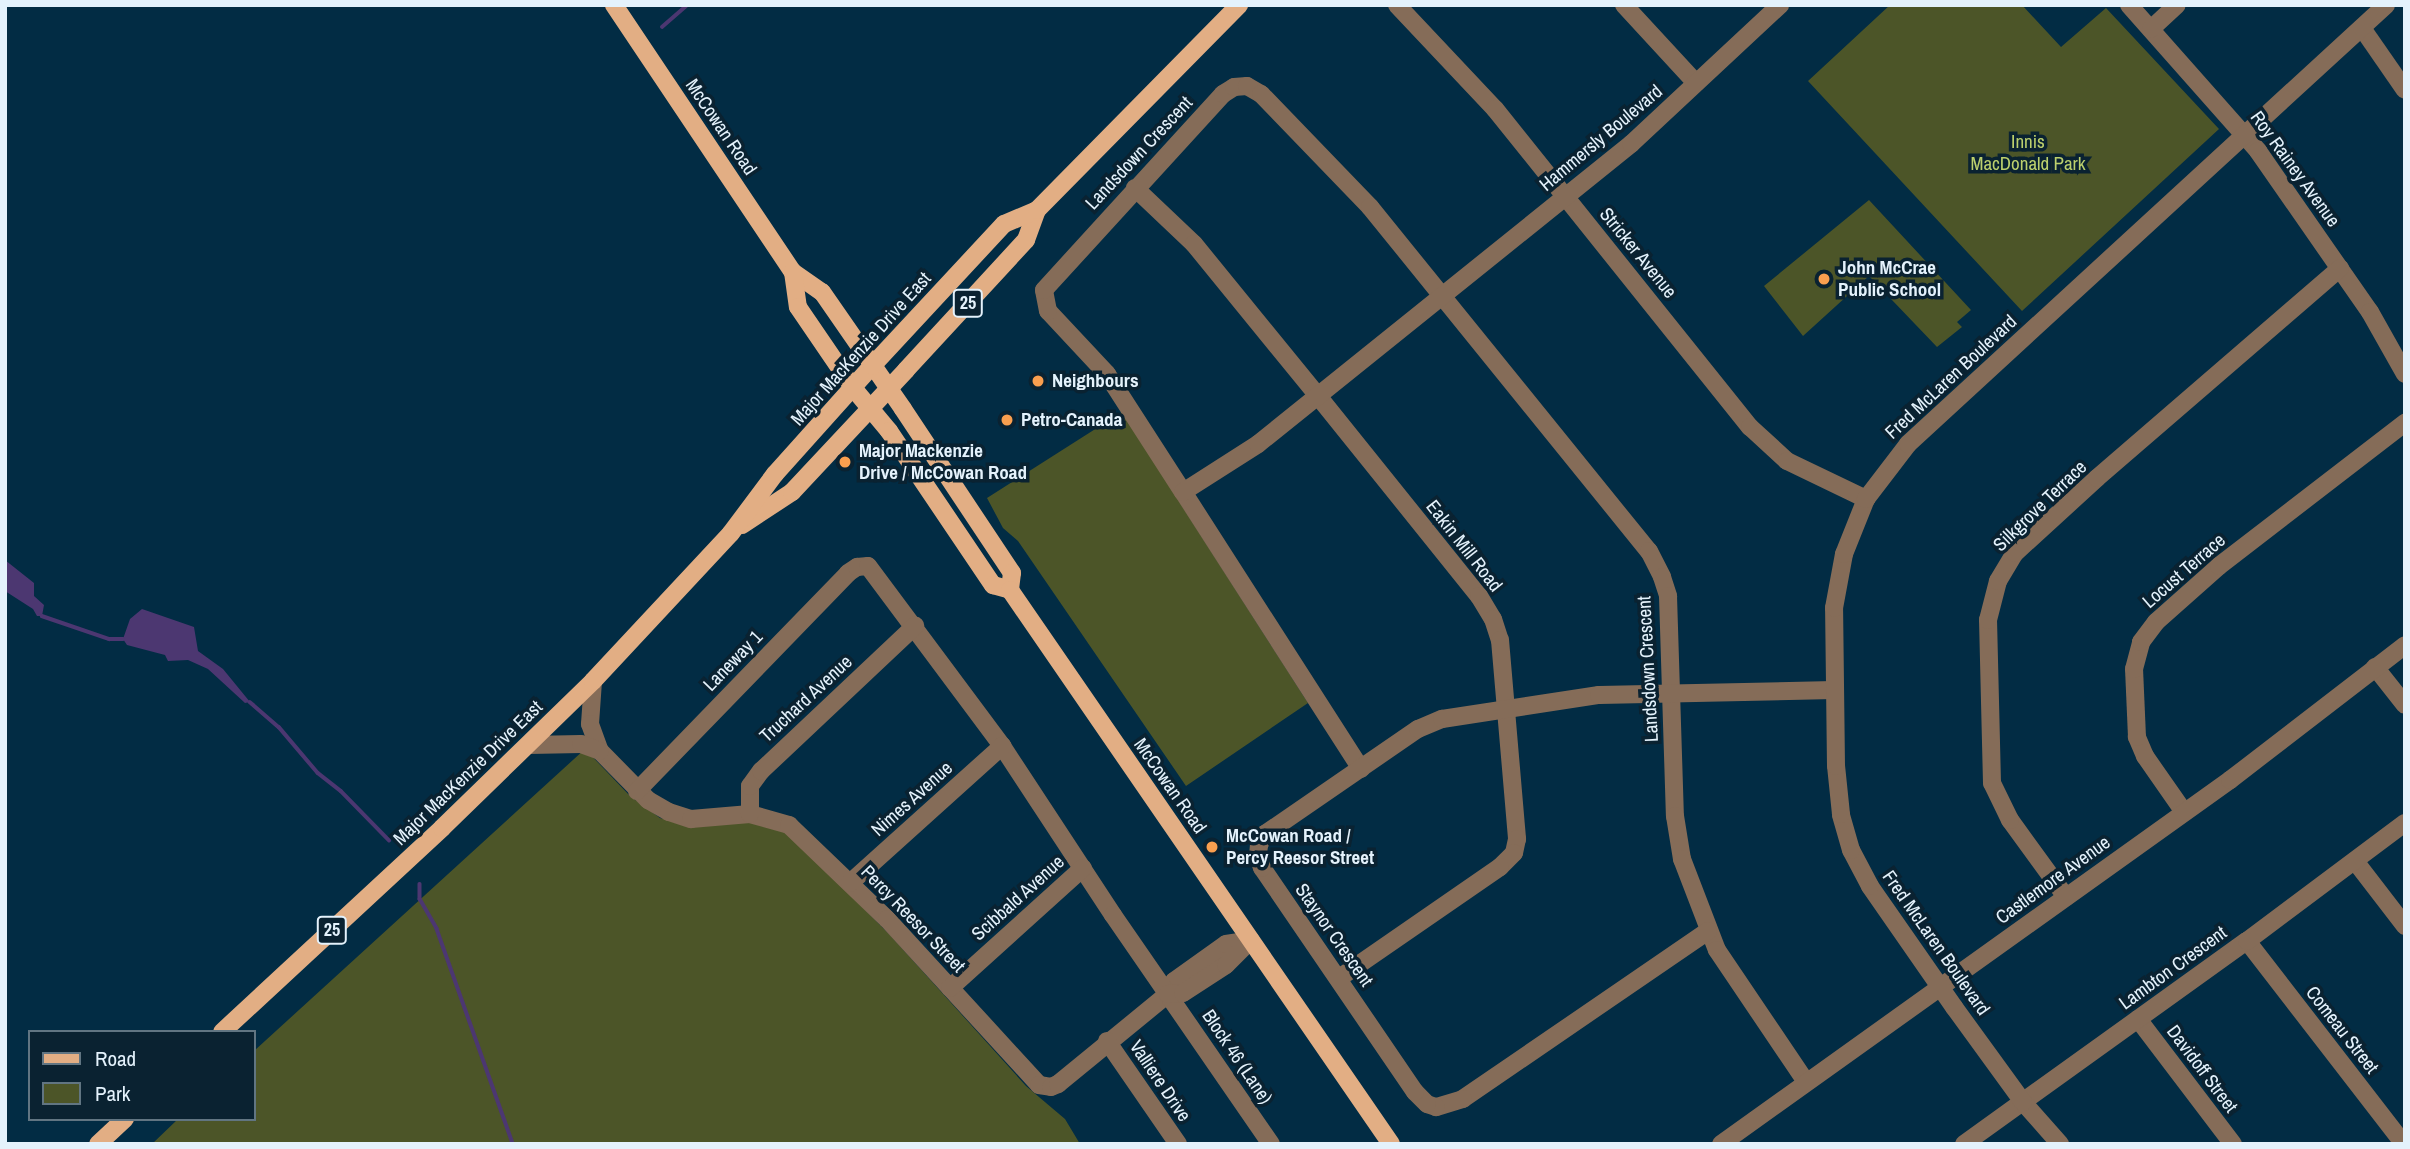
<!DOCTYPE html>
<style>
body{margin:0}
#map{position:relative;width:2410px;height:1149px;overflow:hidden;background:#022c44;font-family:"Archivo Narrow",sans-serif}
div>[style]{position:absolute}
.green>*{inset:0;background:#4c5528}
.water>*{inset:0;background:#4c3771}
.stream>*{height:3.5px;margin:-1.75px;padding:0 1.75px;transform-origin:1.75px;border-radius:1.75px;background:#4c3771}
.minor>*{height:18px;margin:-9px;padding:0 9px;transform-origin:9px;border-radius:9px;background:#856c58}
.major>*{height:18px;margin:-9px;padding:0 9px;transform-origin:9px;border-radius:9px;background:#e2ae84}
.dots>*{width:19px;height:19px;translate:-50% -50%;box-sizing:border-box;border:4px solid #0a2231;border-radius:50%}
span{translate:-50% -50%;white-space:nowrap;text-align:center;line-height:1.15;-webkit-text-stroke:7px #0a2231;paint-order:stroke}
.shield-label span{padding:2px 5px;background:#0a2231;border:2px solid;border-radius:5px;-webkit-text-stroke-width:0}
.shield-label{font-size:18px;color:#e4f2fc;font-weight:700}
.street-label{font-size:19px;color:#e4f2fc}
.park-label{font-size:19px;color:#bcd06d}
.poi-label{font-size:19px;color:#e4f2fc;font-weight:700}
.left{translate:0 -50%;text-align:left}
.frame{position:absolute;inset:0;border:7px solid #e4f2fc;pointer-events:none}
.legend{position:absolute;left:28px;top:1030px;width:228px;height:91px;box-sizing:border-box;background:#0a2231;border:2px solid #617582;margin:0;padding:9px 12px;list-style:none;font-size:21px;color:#e4f2fc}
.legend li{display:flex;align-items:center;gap:14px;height:35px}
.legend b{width:35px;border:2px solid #617582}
</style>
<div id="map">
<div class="green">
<div style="clip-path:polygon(1890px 5px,2022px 5px,2061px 47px,2106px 8px,2219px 129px,2022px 311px,1808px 81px)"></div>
<div style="clip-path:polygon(1869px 200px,1971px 310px,1957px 322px,1962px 327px,1937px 347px,1869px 276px,1803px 336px,1764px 286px)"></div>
<div style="clip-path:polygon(1122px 412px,1308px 703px,1186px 786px,1018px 541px,1003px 528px,987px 498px)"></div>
<div style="clip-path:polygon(585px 749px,630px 796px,660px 818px,696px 827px,750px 822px,785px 832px,801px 845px,889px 934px,1026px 1086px,1065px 1119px,1080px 1144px,152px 1144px,178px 1119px,254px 1119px,254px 1051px)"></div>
</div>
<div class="water">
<div style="clip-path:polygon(5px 560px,34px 583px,34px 596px,44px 605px,42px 616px,37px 616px,33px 609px,5px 591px)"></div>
<div style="clip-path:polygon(142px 609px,194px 627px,198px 651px,223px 669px,250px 702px,245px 703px,208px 669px,188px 660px,168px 661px,165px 655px,127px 645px,123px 639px,130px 619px)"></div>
</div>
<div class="stream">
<div style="left:662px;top:27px;width:33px;rotate:-41deg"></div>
<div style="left:42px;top:616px;width:71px;rotate:18.9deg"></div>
<div style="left:109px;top:639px;width:14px"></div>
<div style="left:250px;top:702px;width:38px;rotate:41deg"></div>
<div style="left:279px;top:727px;width:60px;rotate:49.7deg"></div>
<div style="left:318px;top:773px;width:29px;rotate:38deg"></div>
<div style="left:341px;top:791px;width:69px;rotate:45.6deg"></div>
<div style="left:420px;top:884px;width:15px;rotate:90deg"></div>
<div style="left:420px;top:899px;width:34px;rotate:60deg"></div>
<div style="left:437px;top:929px;width:228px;rotate:70.5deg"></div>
</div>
<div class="minor">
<div style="left:1397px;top:5px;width:143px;rotate:46.7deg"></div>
<div style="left:1495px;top:109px;width:408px;rotate:51.3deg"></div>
<div style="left:1750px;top:427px;width:50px;rotate:42.6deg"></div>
<div style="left:1787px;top:461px;width:88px;rotate:25.7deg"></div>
<div style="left:1624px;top:5px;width:106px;rotate:47.3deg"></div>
<div style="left:2129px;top:5px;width:195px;rotate:48.5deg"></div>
<div style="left:2258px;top:151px;width:196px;rotate:55.2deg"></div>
<div style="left:2370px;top:312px;width:71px;rotate:60.6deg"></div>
<div style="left:2362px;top:28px;width:75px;rotate:55.3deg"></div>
<div style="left:2151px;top:29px;width:35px;rotate:-43deg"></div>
<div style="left:1135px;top:188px;width:81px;rotate:43.5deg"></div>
<div style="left:1194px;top:244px;width:196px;rotate:50.8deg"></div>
<div style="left:1318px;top:396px;width:257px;rotate:51.2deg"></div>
<div style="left:1479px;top:596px;width:27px;rotate:59deg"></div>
<div style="left:1493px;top:619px;width:22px;rotate:72deg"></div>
<div style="left:1500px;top:640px;width:200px;rotate:85.1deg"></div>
<div style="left:1517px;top:839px;width:14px;rotate:102deg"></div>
<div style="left:1514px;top:853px;width:20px;rotate:135deg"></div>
<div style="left:1500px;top:867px;width:196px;rotate:145.4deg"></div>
<div style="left:1183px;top:492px;width:140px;rotate:-122.8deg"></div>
<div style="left:1107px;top:374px;width:86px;rotate:-133.1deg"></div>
<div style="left:1048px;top:311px;width:21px;rotate:-101deg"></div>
<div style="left:1044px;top:290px;width:265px;rotate:-47.6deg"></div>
<div style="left:1223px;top:94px;width:13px;rotate:-32deg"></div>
<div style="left:1234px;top:87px;width:13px;rotate:-4deg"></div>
<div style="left:1247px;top:86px;width:16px;rotate:30deg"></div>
<div style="left:1261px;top:94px;width:157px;rotate:46deg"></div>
<div style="left:1370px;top:207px;width:443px;rotate:51deg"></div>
<div style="left:1649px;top:551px;width:29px;rotate:63deg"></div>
<div style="left:1662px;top:577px;width:20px;rotate:72deg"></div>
<div style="left:1668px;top:596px;width:220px;rotate:88.2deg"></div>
<div style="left:1675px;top:816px;width:44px;rotate:80.8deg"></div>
<div style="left:1682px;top:859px;width:97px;rotate:69deg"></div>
<div style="left:1717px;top:950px;width:159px;rotate:56deg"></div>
<div style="left:2375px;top:667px;width:48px;rotate:51.7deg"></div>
<div style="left:593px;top:681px;width:43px;rotate:94deg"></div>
<div style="left:590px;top:724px;width:29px;rotate:70deg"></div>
<div style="left:600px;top:751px;width:69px;rotate:45.6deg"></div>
<div style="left:648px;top:800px;width:24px;rotate:30deg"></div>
<div style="left:669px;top:812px;width:23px;rotate:18deg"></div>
<div style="left:691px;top:819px;width:59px;rotate:-4.8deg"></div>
<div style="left:750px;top:814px;width:41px;rotate:15.8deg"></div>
<div style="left:789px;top:825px;width:136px;rotate:43.8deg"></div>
<div style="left:887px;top:919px;width:225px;rotate:47.5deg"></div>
<div style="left:1039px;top:1085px;width:12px;rotate:9deg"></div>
<div style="left:1051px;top:1087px;width:8px;rotate:-23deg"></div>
<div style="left:1058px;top:1084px;width:142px;rotate:-39.3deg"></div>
<div style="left:1168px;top:994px;width:14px;rotate:-65deg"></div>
<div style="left:1174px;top:981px;width:64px;rotate:-35.4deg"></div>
<div style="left:1226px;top:944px;width:25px;rotate:-9deg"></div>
<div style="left:529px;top:745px;width:52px;rotate:-1.1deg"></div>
<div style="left:581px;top:744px;width:20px;rotate:20deg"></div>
<div style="left:1361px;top:769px;width:329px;rotate:-122.7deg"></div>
<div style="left:1183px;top:492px;width:89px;rotate:-32.6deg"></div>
<div style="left:1258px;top:444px;width:479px;rotate:-38.8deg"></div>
<div style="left:1631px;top:144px;width:204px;rotate:-43deg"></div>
<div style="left:637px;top:791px;width:303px;rotate:-45.9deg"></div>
<div style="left:848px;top:573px;width:11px;rotate:-34deg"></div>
<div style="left:857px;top:567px;width:11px;rotate:-5deg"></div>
<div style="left:868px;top:566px;width:224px;rotate:53.3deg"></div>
<div style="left:1002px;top:746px;width:202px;rotate:56.7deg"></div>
<div style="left:1113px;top:915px;width:278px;rotate:55.4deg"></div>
<div style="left:2184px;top:812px;width:68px;rotate:-124.9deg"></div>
<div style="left:2145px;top:756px;width:21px;rotate:-113deg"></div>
<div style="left:2137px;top:737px;width:68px;rotate:-92.5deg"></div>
<div style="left:2134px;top:669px;width:28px;rotate:-75deg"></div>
<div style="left:2141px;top:642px;width:25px;rotate:-53deg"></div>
<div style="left:2156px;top:622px;width:84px;rotate:-41.6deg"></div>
<div style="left:2219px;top:566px;width:235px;rotate:-37.6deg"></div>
<div style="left:750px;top:814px;width:28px;rotate:-90deg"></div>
<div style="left:750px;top:786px;width:19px;rotate:-54deg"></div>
<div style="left:761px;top:771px;width:212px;rotate:-43.3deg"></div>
<div style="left:2355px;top:861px;width:82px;rotate:52.4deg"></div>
<div style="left:850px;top:883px;width:205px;rotate:-42deg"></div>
<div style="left:2066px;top:897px;width:95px;rotate:-126deg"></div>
<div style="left:2010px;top:820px;width:41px;rotate:-115.9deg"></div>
<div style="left:1992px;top:783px;width:163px;rotate:-91.4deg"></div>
<div style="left:1988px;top:620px;width:40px;rotate:-75.6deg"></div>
<div style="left:1998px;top:581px;width:33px;rotate:-59deg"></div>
<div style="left:2015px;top:553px;width:111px;rotate:-42.4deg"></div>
<div style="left:2097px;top:478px;width:321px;rotate:-40.8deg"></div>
<div style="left:1708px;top:931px;width:297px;rotate:145.6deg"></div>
<div style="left:1463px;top:1099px;width:28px;rotate:163deg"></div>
<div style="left:1436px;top:1107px;width:9px;rotate:-162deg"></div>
<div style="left:1427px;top:1104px;width:17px;rotate:-135deg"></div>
<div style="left:1415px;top:1092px;width:271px;rotate:-124.3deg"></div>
<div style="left:1262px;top:868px;width:13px;rotate:-108deg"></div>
<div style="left:1258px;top:856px;width:11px;rotate:-85deg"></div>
<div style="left:1259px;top:845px;width:13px;rotate:-61deg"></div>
<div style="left:1265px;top:834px;width:186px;rotate:-34.5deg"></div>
<div style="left:1418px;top:729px;width:26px;rotate:-23deg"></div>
<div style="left:1442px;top:719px;width:159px;rotate:-8.7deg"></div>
<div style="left:1599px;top:695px;width:235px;rotate:-1.2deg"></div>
<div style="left:2247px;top:941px;width:257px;rotate:52.3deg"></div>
<div style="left:950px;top:988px;width:179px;rotate:-42.1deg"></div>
<div style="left:1168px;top:994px;width:15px;rotate:-4deg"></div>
<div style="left:1183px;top:993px;width:51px;rotate:-33.1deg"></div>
<div style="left:1226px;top:965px;width:35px;rotate:-45deg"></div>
<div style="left:2138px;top:1019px;width:157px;rotate:52.8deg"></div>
<div style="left:1107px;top:1041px;width:125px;rotate:55.4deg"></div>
<div style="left:1721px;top:1144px;width:626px;rotate:-35.57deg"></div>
<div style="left:2230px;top:780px;width:221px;rotate:-37.6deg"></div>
<div style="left:1964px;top:1144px;width:348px;rotate:-35.7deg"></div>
<div style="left:2247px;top:941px;width:197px;rotate:-36.8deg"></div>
<div style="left:2060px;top:1144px;width:56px;rotate:-131.4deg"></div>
<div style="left:2023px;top:1102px;width:117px;rotate:-126deg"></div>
<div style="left:1954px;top:1007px;width:147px;rotate:-124.8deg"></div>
<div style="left:1870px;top:886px;width:41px;rotate:-117.8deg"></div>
<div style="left:1851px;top:850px;width:37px;rotate:-106deg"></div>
<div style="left:1841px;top:814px;width:48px;rotate:-95.9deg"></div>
<div style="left:1836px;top:766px;width:158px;rotate:-90.7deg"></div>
<div style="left:1834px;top:608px;width:55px;rotate:-79.5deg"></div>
<div style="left:1844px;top:554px;width:59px;rotate:-68.2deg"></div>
<div style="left:1866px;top:499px;width:69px;rotate:-52.6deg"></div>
<div style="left:1908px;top:444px;width:649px;rotate:-42.56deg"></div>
</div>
<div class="major">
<div style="left:614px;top:5px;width:321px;rotate:56.2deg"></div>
<div style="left:793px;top:272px;width:35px;rotate:35deg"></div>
<div style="left:822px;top:292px;width:142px;rotate:55.3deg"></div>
<div style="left:903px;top:409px;width:197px;rotate:56.4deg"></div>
<div style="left:1012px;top:573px;width:17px;rotate:97deg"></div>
<div style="left:793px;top:272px;width:35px;rotate:82deg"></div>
<div style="left:798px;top:307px;width:99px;rotate:55.7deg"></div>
<div style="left:854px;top:389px;width:55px;rotate:50.2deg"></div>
<div style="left:889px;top:431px;width:186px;rotate:56deg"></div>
<div style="left:993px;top:585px;width:18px;rotate:16deg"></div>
<div style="left:1010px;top:590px;width:672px;rotate:55.48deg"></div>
<div style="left:742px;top:525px;width:60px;rotate:-33.4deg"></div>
<div style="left:792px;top:492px;width:167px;rotate:-46.9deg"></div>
<div style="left:906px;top:370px;width:177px;rotate:-47.3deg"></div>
<div style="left:1026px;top:240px;width:32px;rotate:-70deg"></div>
<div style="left:222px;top:1032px;width:300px;rotate:-42.8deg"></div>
<div style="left:442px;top:828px;width:211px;rotate:-44.2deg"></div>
<div style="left:593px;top:681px;width:202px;rotate:-47deg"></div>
<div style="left:731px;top:533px;width:74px;rotate:-53.3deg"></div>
<div style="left:775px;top:474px;width:145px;rotate:-48.1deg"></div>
<div style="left:872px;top:366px;width:194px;rotate:-47.1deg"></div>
<div style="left:1004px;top:224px;width:36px;rotate:-23deg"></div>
<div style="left:1037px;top:210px;width:288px;rotate:-45.4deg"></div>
<div style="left:98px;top:1144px;width:37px;rotate:-43deg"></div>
</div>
<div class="dots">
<div style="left:1824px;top:279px;background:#fa9f4f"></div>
<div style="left:1038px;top:381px;background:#fa9f4f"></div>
<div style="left:1007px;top:420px;background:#fa9f4f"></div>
<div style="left:845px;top:462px;background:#fa9f4f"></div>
<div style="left:1212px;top:847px;background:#fa9f4f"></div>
</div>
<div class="shield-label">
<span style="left:968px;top:303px">25</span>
<span style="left:332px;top:930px">25</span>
</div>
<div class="street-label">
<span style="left:721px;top:127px;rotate:56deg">McCowan Road</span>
<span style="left:1601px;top:138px;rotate:-40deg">Hammersly Boulevard</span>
<span style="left:1139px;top:153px;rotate:-47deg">Landsdown Crescent</span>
<span style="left:2295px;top:169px;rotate:54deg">Roy Rainey Avenue</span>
<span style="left:1638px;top:253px;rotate:51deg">Stricker Avenue</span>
<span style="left:861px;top:349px;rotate:-48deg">Major MacKenzie Drive East</span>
<span style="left:1951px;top:377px;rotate:-43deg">Fred McLaren Boulevard</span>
<span style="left:2040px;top:506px;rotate:-44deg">Silkgrove Terrace</span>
<span style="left:1464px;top:546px;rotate:52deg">Eakin Mill Road</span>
<span style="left:2184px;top:571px;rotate:-41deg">Locust Terrace</span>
<span style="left:733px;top:661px;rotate:-46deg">Laneway 1</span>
<span style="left:1648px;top:669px;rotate:-93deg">Landsdown Crescent</span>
<span style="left:806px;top:699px;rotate:-43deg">Truchard Avenue</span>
<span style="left:468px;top:773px;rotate:-44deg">Major MacKenzie Drive East</span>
<span style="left:1170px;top:786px;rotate:55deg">McCowan Road</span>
<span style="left:912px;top:799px;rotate:-42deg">Nimes Avenue</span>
<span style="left:2053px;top:880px;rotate:-36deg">Castlemore Avenue</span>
<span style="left:1018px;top:898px;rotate:-42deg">Scibbald Avenue</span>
<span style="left:913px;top:919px;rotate:46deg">Percy Reesor Street</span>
<span style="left:1334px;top:935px;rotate:55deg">Staynor Crescent</span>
<span style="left:1936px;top:943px;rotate:55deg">Fred McLaren Boulevard</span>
<span style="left:2173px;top:968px;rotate:-36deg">Lambton Crescent</span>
<span style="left:2342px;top:1030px;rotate:52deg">Comeau Street</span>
<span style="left:1237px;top:1057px;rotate:56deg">Block 46 (Lane)</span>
<span style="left:2202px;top:1069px;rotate:53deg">Davidoff Street</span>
<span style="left:1160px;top:1081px;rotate:56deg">Valliere Drive</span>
</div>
<div class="park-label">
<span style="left:2028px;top:153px">Innis<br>MacDonald Park</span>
</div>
<div class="poi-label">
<span class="left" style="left:1838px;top:279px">John McCrae<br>Public School</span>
<span class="left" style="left:1052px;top:381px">Neighbours</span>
<span class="left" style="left:1021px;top:420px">Petro-Canada</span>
<span class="left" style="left:859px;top:462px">Major Mackenzie<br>Drive / McCowan Road</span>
<span class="left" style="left:1226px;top:847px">McCowan Road /<br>Percy Reesor Street</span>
</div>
<div class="frame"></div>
<ul class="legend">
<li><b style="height:9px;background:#e2ae84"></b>Road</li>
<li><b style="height:19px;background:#4c5528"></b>Park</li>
</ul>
</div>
